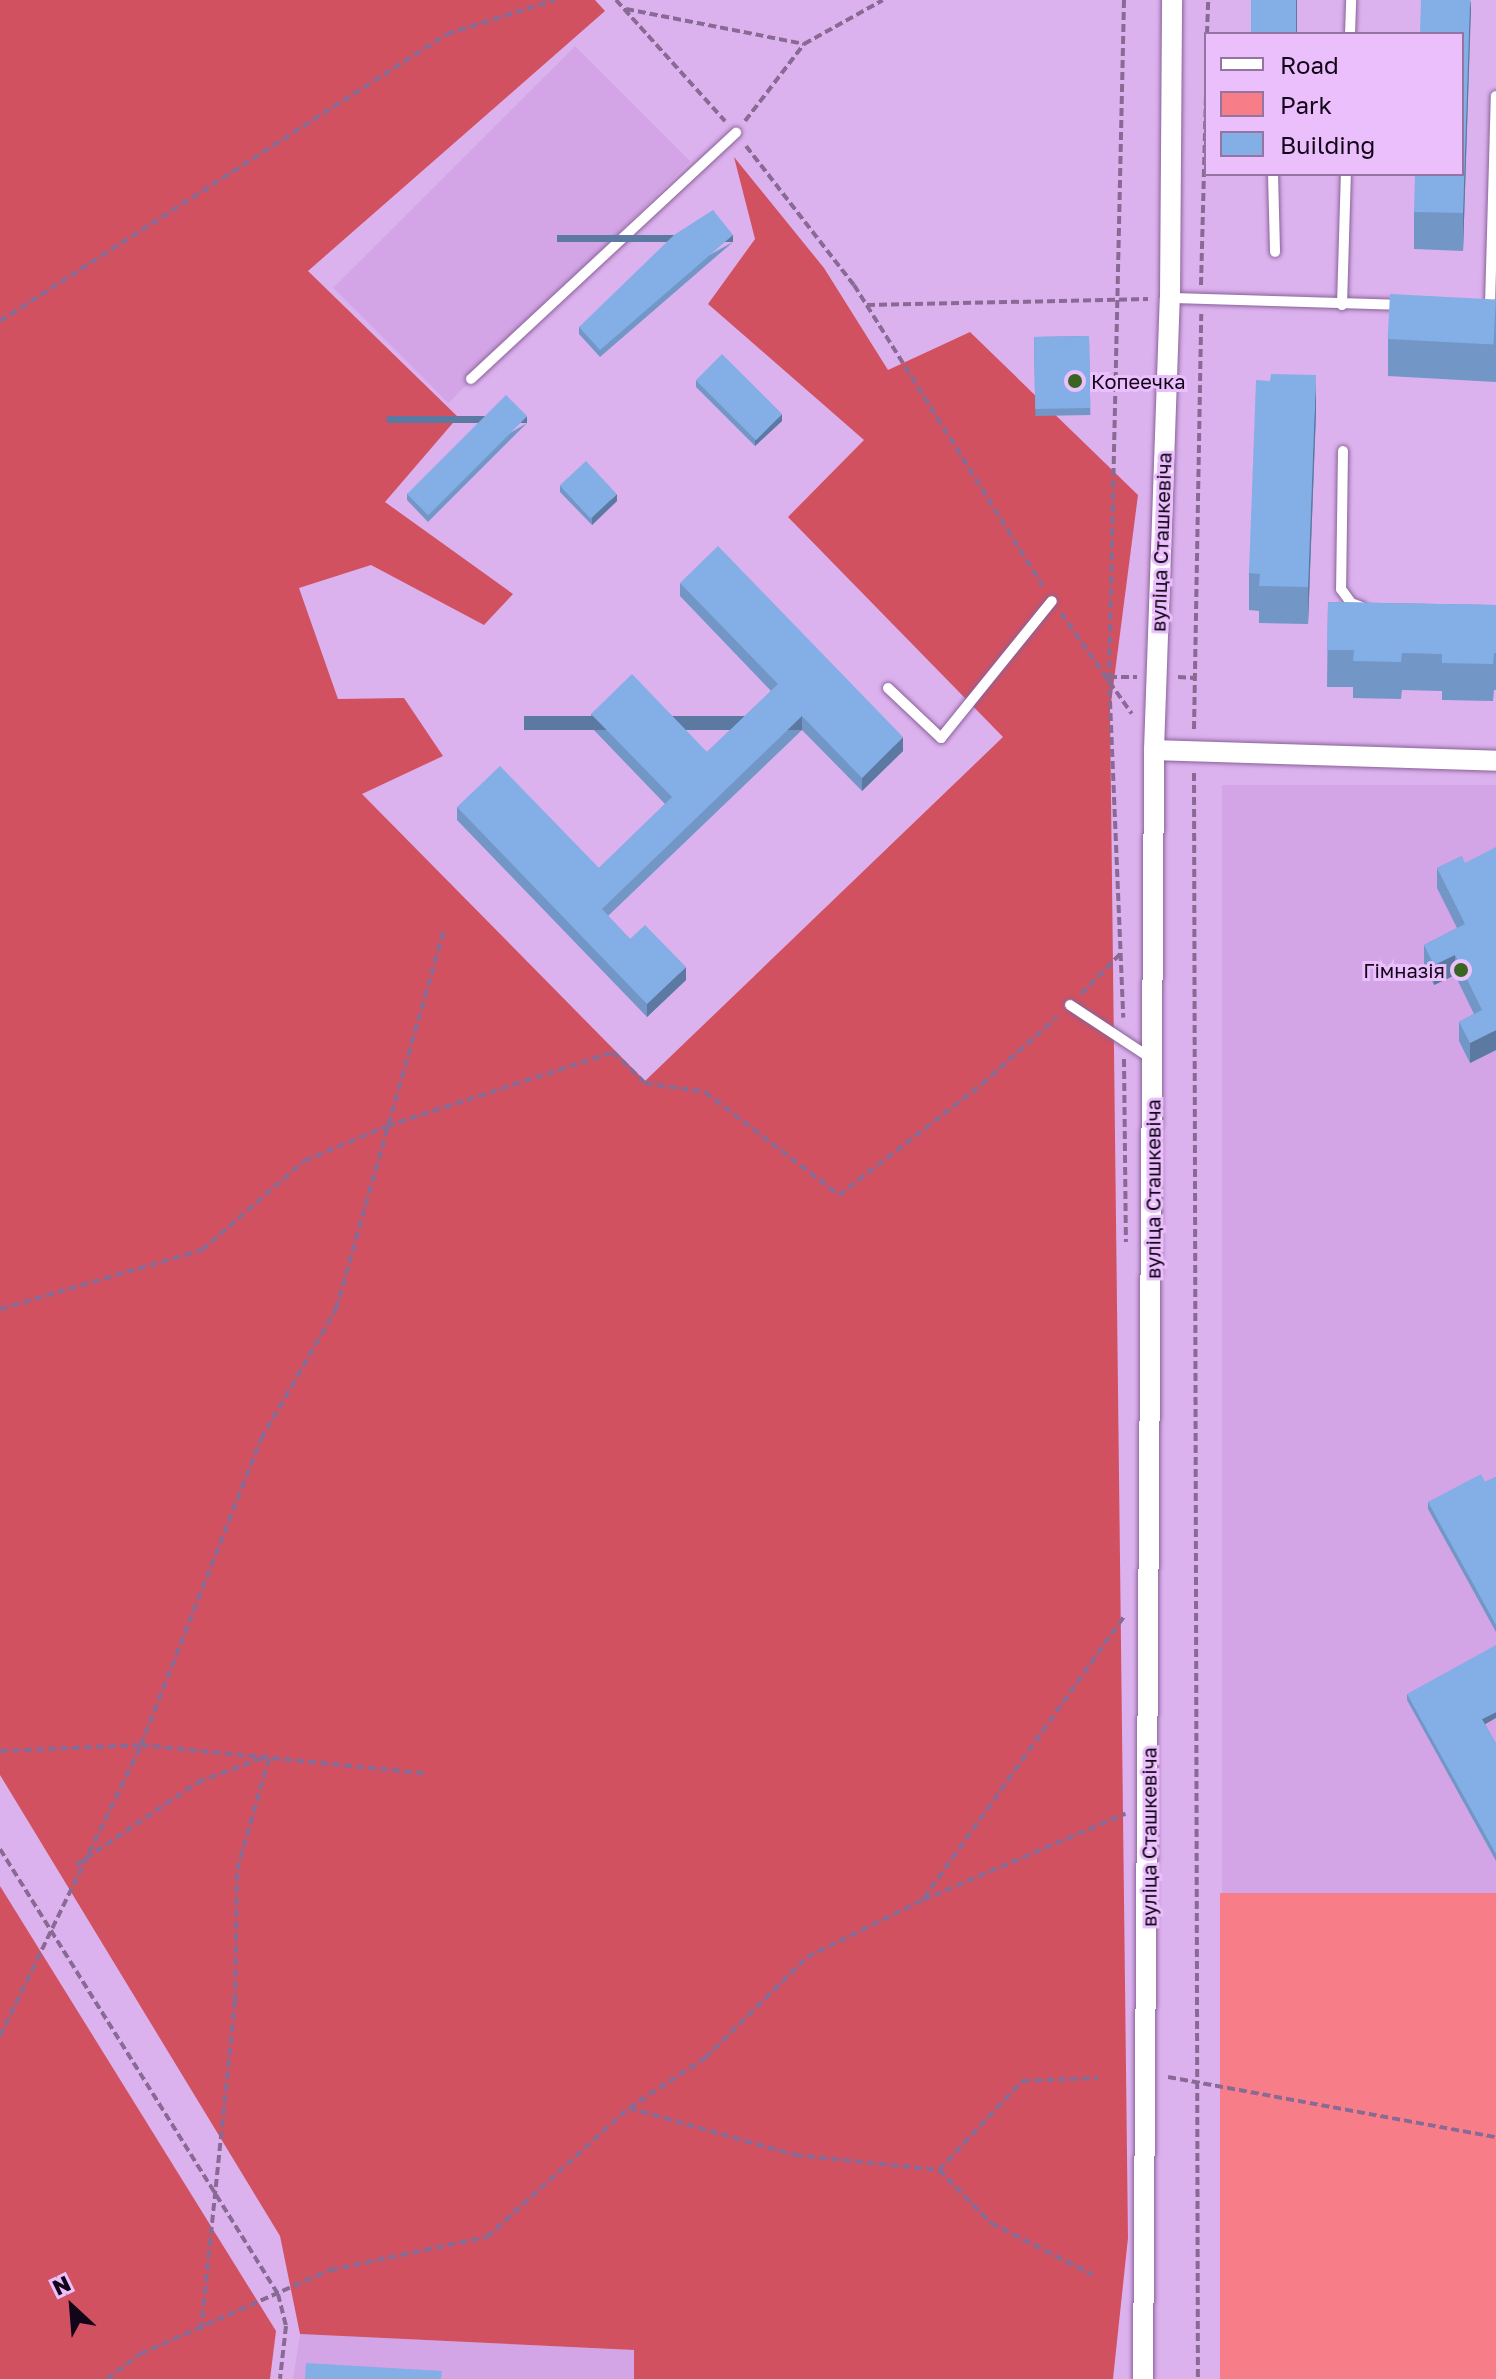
<!DOCTYPE html>
<meta charset="utf-8">
<style>
body{margin:0}
#map{position:relative;width:1496px;height:2379px;overflow:hidden;background:#dcb2ee;font-family:"Golos Text",sans-serif}
div>[style]{position:absolute}
.built>*{inset:0;background:#d3a5e6;transform-origin:0 0}
.green>*{inset:0;background:#f77d88;transform-origin:0 0}
.forest>*{inset:0;background:#d25161}
.path>*{height:4px;margin-top:-2px;transform-origin:0;background:repeating-linear-gradient(90deg,#886a95 0 8px,transparent 0 12px)}
.roads{filter:drop-shadow(0 0 2px #896299) drop-shadow(0 0 2px #896299)}
.lane>*{height:10px;margin:-5px;padding:0 5px;transform-origin:5px;border-radius:5px;background:#fff}
.street>*{height:20px;margin:-10px;padding:0 10px;transform-origin:10px;border-radius:10px;background:#fff}
.wall>*{inset:0;background:#7296c6;transform-origin:0 0}
.shaded-wall>*{inset:0;background:#5c7aa1;transform-origin:0 0}
.building>*{inset:0;background:#84aee6;transform-origin:0 0}
.dots>*{width:22px;height:22px;translate:-50% -50%;box-sizing:border-box;border:4px solid #eabffb;border-radius:50%}
span{translate:-50% -50%;white-space:nowrap;text-align:center;line-height:1.15;-webkit-text-stroke:6px #eabffb;paint-order:stroke}
.poi-label{font-size:20px;color:#130519}
.left{translate:0 -50%;text-align:left}
.right{translate:-100% -50%;text-align:right}
.street-label{font-size:20px;color:#130519}
.legend{position:absolute;left:1204px;top:32px;width:260px;height:144px;box-sizing:border-box;background:#eabffb;border:2px solid #9475a1;margin:0;padding:10px 14px;list-style:none;font-size:24px;color:#130519}
.legend li{display:flex;align-items:center;gap:16px;height:40px}
.legend b{width:40px;border:2px solid #9475a1}
.north{position:absolute;left:32px;top:2267px;width:80px;height:80px;-webkit-text-stroke:6px #eabffb;paint-order:stroke;rotate:334deg;font-size:22px;font-weight:700;line-height:32px;text-align:center;color:#130519}
.north::after{content:'';display:block;margin:auto;width:28px;height:36px;background:#130519;clip-path:polygon(50% 0,100% 100%,50% 72%,0 100%)}
</style>
<div id="map">
<div class="built">
<div style="left:575px;top:46px;width:163px;height:342px;rotate:45deg"></div>
<div style="left:1496px;top:785px;width:1108px;height:274px;rotate:90deg"></div>
<div style="clip-path:polygon(300px 2334px,634px 2350px,634px 2379px,293px 2379px)"></div>
</div>
<div class="green">
<div style="left:1496px;top:1893px;width:486px;height:276px;rotate:90deg"></div>
</div>
<div class="forest">
<div style="clip-path:polygon(0 0,595px 0,605px 11px,308px 271px,458px 417px,385px 502px,513px 594px,484px 625px,371px 565px,299px 588px,338px 699px,404px 698px,443px 756px,362px 794px,645px 1081px,1003px 737px,788px 517px,864px 440px,708px 304px,755px 239px,734px 157px,824px 268px,888px 370px,970px 332px,1138px 495px,1110px 711px,1128px 2238px,1113px 2379px,634px 2379px,634px 2350px,300px 2334px,280px 2236px,0 1775px)"></div>
<div style="clip-path:polygon(0 1886px,276px 2331px,270px 2379px,0 2379px)"></div>
</div>
<div class="path">
<div style="left:616px;top:0;width:163px;rotate:48deg"></div>
<div style="left:1124px;top:0;width:677px;rotate:91.27deg"></div>
<div style="left:1109px;top:677px;width:28px"></div>
<div style="left:626px;top:9px;width:181px;rotate:11.1deg"></div>
<div style="left:804px;top:44px;width:90px;rotate:-29.1deg"></div>
<div style="left:1207px;top:34px;width:34px;rotate:-88deg"></div>
<div style="left:745px;top:121px;width:97px;rotate:-52.5deg"></div>
<div style="left:746px;top:146px;width:176px;rotate:52.2deg"></div>
<div style="left:854px;top:285px;width:355px;rotate:57.9deg"></div>
<div style="left:1201px;top:285px;width:190px;rotate:-88.5deg"></div>
<div style="left:867px;top:305px;width:281px;rotate:-1.2deg"></div>
<div style="left:0;top:321px;width:531px;rotate:-32.7deg"></div>
<div style="left:447px;top:34px;width:113px;rotate:-17.5deg"></div>
<div style="left:1061px;top:613px;width:123px;rotate:54.9deg"></div>
<div style="left:1109px;top:677px;width:341px;rotate:87.6deg"></div>
<div style="left:1178px;top:677px;width:17px;rotate:3deg"></div>
<div style="left:1194px;top:729px;width:415px;rotate:-89deg"></div>
<div style="left:1194px;top:773px;width:1606px;rotate:89.86deg"></div>
<div style="left:1081px;top:994px;width:59px;rotate:-45.7deg"></div>
<div style="left:1124px;top:1059px;width:183px;rotate:89.4deg"></div>
<div style="left:0;top:1309px;width:210px;rotate:-16.3deg"></div>
<div style="left:202px;top:1250px;width:135px;rotate:-41.1deg"></div>
<div style="left:304px;top:1161px;width:90px;rotate:-22.9deg"></div>
<div style="left:387px;top:1126px;width:238px;rotate:-18.1deg"></div>
<div style="left:613px;top:1052px;width:45px;rotate:44.1deg"></div>
<div style="left:645px;top:1083px;width:61px;rotate:8.5deg"></div>
<div style="left:705px;top:1092px;width:169px;rotate:37.5deg"></div>
<div style="left:839px;top:1195px;width:181px;rotate:-37.8deg"></div>
<div style="left:982px;top:1084px;width:101px;rotate:-41.8deg"></div>
<div style="left:0;top:1751px;width:141px;rotate:-2.4deg"></div>
<div style="left:141px;top:1745px;width:284px;rotate:5.7deg"></div>
<div style="left:0;top:1849px;width:525px;rotate:58.01deg"></div>
<div style="left:278px;top:2294px;width:33px;rotate:76deg"></div>
<div style="left:286px;top:2326px;width:53px;rotate:96.5deg"></div>
<div style="left:76px;top:1865px;width:148px;rotate:-34.2deg"></div>
<div style="left:198px;top:1782px;width:75px;rotate:-20.4deg"></div>
<div style="left:924px;top:1898px;width:347px;rotate:-54.6deg"></div>
<div style="left:0;top:2036px;width:323px;rotate:-64.1deg"></div>
<div style="left:141px;top:1745px;width:329px;rotate:-68.6deg"></div>
<div style="left:261px;top:1439px;width:150px;rotate:-60deg"></div>
<div style="left:336px;top:1309px;width:395px;rotate:-74.1deg"></div>
<div style="left:1168px;top:2077px;width:333px;rotate:10.4deg"></div>
<div style="left:629px;top:2108px;width:173px;rotate:15.8deg"></div>
<div style="left:795px;top:2155px;width:145px;rotate:5.9deg"></div>
<div style="left:939px;top:2170px;width:122px;rotate:-47deg"></div>
<div style="left:1022px;top:2081px;width:76px;rotate:-2.3deg"></div>
<div style="left:939px;top:2170px;width:74px;rotate:45.5deg"></div>
<div style="left:991px;top:2223px;width:114px;rotate:27deg"></div>
<div style="left:201px;top:2330px;width:331px;rotate:-84.1deg"></div>
<div style="left:235px;top:2001px;width:131px;rotate:-89.1deg"></div>
<div style="left:237px;top:1870px;width:120px;rotate:-74deg"></div>
<div style="left:107px;top:2379px;width:41px;rotate:-37.1deg"></div>
<div style="left:140px;top:2354px;width:208px;rotate:-23.9deg"></div>
<div style="left:330px;top:2270px;width:160px;rotate:-11.9deg"></div>
<div style="left:487px;top:2237px;width:192px;rotate:-42.3deg"></div>
<div style="left:629px;top:2108px;width:91px;rotate:-33.3deg"></div>
<div style="left:705px;top:2058px;width:144px;rotate:-44.7deg"></div>
<div style="left:807px;top:1957px;width:129px;rotate:-26.2deg"></div>
<div style="left:923px;top:1900px;width:220px;rotate:-23.1deg"></div>
</div>
<div class="roads">
<div class="lane">
<div style="left:1350px;top:34px;width:34px;rotate:-88deg"></div>
<div style="left:1273px;top:174px;width:78px;rotate:88.5deg"></div>
<div style="left:1170px;top:298px;width:230px;rotate:1.7deg"></div>
<div style="left:1342px;top:305px;width:131px;rotate:-88.3deg"></div>
<div style="left:1490px;top:305px;width:209px;rotate:-88.4deg"></div>
<div style="left:471px;top:379px;width:362px;rotate:-42.9deg"></div>
<div style="left:1343px;top:451px;width:138px;rotate:90.8deg"></div>
<div style="left:1341px;top:589px;width:17px;rotate:54deg"></div>
<div style="left:1351px;top:603px;width:12px;rotate:20deg"></div>
<div style="left:888px;top:688px;width:73px;rotate:43.3deg"></div>
<div style="left:941px;top:738px;width:176px;rotate:-51deg"></div>
<div style="left:1070px;top:1005px;width:98px;rotate:33.4deg"></div>
</div>
<div class="street">
<div style="left:1154px;top:750px;width:342px;rotate:1.8deg"></div>
<div style="left:1143px;top:2379px;width:1629px;rotate:-89.61deg"></div>
<div style="left:1154px;top:750px;width:452px;rotate:-88deg"></div>
<div style="left:1170px;top:298px;width:298px;rotate:-89.6deg"></div>
</div>
</div>
<div class="wall">
<div style="clip-path:polygon(1471px 0,1463px 251px,1414px 249px,1414px 212px)"></div>
<div style="clip-path:polygon(733px 242px,600px 357px,579px 334px,579px 327px)"></div>
<div style="clip-path:polygon(1496px 299px,1496px 382px,1388px 376px,1388px 339px)"></div>
<div style="left:1089px;top:336px;width:79px;height:55px;rotate:89deg"></div>
<div style="clip-path:polygon(696px 380px,782px 421px,755px 446px,696px 387px)"></div>
<div style="clip-path:polygon(1270px 381px,1316px 412px,1308px 624px,1259px 623px,1259px 611px,1249px 610px,1249px 573px)"></div>
<div style="clip-path:polygon(527px 423px,428px 522px,407px 500px,407px 494px)"></div>
<div style="clip-path:polygon(560px 486px,617px 501px,592px 525px,560px 492px)"></div>
<div style="clip-path:polygon(680px 583px,903px 751px,862px 791px,802px 730px,608px 916px,630px 939px,686px 980px,647px 1017px,457px 820px,457px 807px,599px 868px,665px 804px,591px 727px,591px 714px,707px 752px,771px 691px,680px 596px)"></div>
<div style="clip-path:polygon(1328px 602px,1496px 605px,1496px 690px,1494px 690px,1493px 701px,1442px 700px,1442px 691px,1402px 690px,1401px 699px,1353px 698px,1353px 687px,1327px 687px)"></div>
<div style="clip-path:polygon(1462px 856px,1496px 1050px,1470px 1063px,1459px 1041px,1459px 1022px,1474px 1014px,1455px 975px,1434px 985px,1424px 965px,1424px 945px,1457px 928px,1437px 888px,1437px 868px)"></div>
<div style="clip-path:polygon(1496px 1477px,1496px 1632px,1428px 1509px,1428px 1502px,1485px 1482px)"></div>
<div style="clip-path:polygon(1407px 1694px,1485px 1724px,1496px 1744px,1496px 1861px,1407px 1700px)"></div>
</div>
<div class="shaded-wall">
<div style="left:1296px;top:0;width:1px;height:34px"></div>
<div style="clip-path:polygon(1470px 0,1471px 9px,1463px 251px,1463px 213px)"></div>
<div style="left:733px;top:235px;width:7px;height:176px;rotate:90deg"></div>
<div style="clip-path:polygon(1316px 375px,1316px 412px,1308px 624px,1308px 587px)"></div>
<div style="clip-path:polygon(782px 414px,782px 421px,755px 446px,755px 439px)"></div>
<div style="left:527px;top:416px;width:7px;height:140px;rotate:90deg"></div>
<div style="clip-path:polygon(617px 494px,617px 501px,592px 525px,592px 518px)"></div>
<div style="left:802px;top:716px;width:14px;height:278px;rotate:90deg"></div>
<div style="clip-path:polygon(903px 737px,903px 751px,862px 791px,862px 778px)"></div>
<div style="clip-path:polygon(1455px 955px,1455px 975px,1434px 985px,1434px 965px)"></div>
<div style="clip-path:polygon(686px 967px,686px 980px,647px 1017px,647px 1004px)"></div>
<div style="clip-path:polygon(1496px 1030px,1496px 1050px,1470px 1063px,1470px 1043px)"></div>
<div style="clip-path:polygon(1496px 1712px,1496px 1718px,1482px 1726px,1482px 1719px)"></div>
</div>
<div class="building">
<div style="left:1251px;top:0;width:45px;height:34px"></div>
<div style="clip-path:polygon(1421px 0,1470px 0,1463px 213px,1414px 212px,1415px 174px,1462px 174px,1462px 34px,1420px 34px)"></div>
<div style="clip-path:polygon(713px 210px,733px 235px,600px 350px,579px 327px,674px 235px)"></div>
<div style="left:1390px;top:294px;width:106px;height:45px;rotate:3deg"></div>
<div style="left:1089px;top:336px;width:72px;height:55px;rotate:89deg"></div>
<div style="left:722px;top:354px;width:85px;height:37px;rotate:45deg"></div>
<div style="clip-path:polygon(1271px 374px,1316px 375px,1308px 587px,1259px 586px,1260px 574px,1249px 573px,1256px 380px,1270px 381px)"></div>
<div style="left:506px;top:395px;width:30px;height:140px;rotate:45deg"></div>
<div style="left:586px;top:461px;width:45px;height:36px;rotate:47deg"></div>
<div style="clip-path:polygon(718px 546px,903px 737px,862px 778px,802px 716px,602px 909px,630px 939px,645px 925px,686px 967px,647px 1004px,457px 807px,500px 766px,599px 868px,672px 797px,591px 714px,632px 674px,707px 752px,778px 684px,680px 583px)"></div>
<div style="clip-path:polygon(1328px 602px,1496px 605px,1496px 653px,1494px 653px,1493px 664px,1442px 663px,1442px 654px,1402px 653px,1401px 662px,1353px 661px,1354px 650px,1327px 650px)"></div>
<div style="clip-path:polygon(1496px 847px,1496px 1030px,1470px 1043px,1459px 1022px,1482px 1010px,1455px 955px,1434px 965px,1424px 945px,1465px 924px,1437px 868px,1462px 856px,1465px 863px)"></div>
<div style="clip-path:polygon(1481px 1474px,1485px 1482px,1496px 1477px,1496px 1625px,1428px 1502px)"></div>
<div style="clip-path:polygon(1496px 1645px,1496px 1712px,1482px 1719px,1496px 1744px,1496px 1854px,1407px 1694px)"></div>
<div style="clip-path:polygon(306px 2363px,442px 2371px,441px 2379px,305px 2379px)"></div>
</div>
<div class="dots">
<div style="left:1075px;top:381px;background:#396421"></div>
<div style="left:1461px;top:970px;background:#396421"></div>
</div>
<div class="poi-label">
<span class="left" style="left:1091px;top:381px">Копеечка</span>
<span class="right" style="left:1445px;top:970px">Гімназія</span>
</div>
<div class="street-label">
<span style="left:1161px;top:542px;rotate:-88deg">вуліца Сташкевіча</span>
<span style="left:1153px;top:1189px;rotate:-90deg">вуліца Сташкевіча</span>
<span style="left:1149px;top:1837px;rotate:-90deg">вуліца Сташкевіча</span>
</div>
<ul class="legend">
<li><b style="height:10px;background:#fff"></b>Road</li>
<li><b style="height:22px;background:#f77d88"></b>Park</li>
<li><b style="height:22px;background:#84aee6"></b>Building</li>
</ul>
<div class="north">N</div>
</div>
